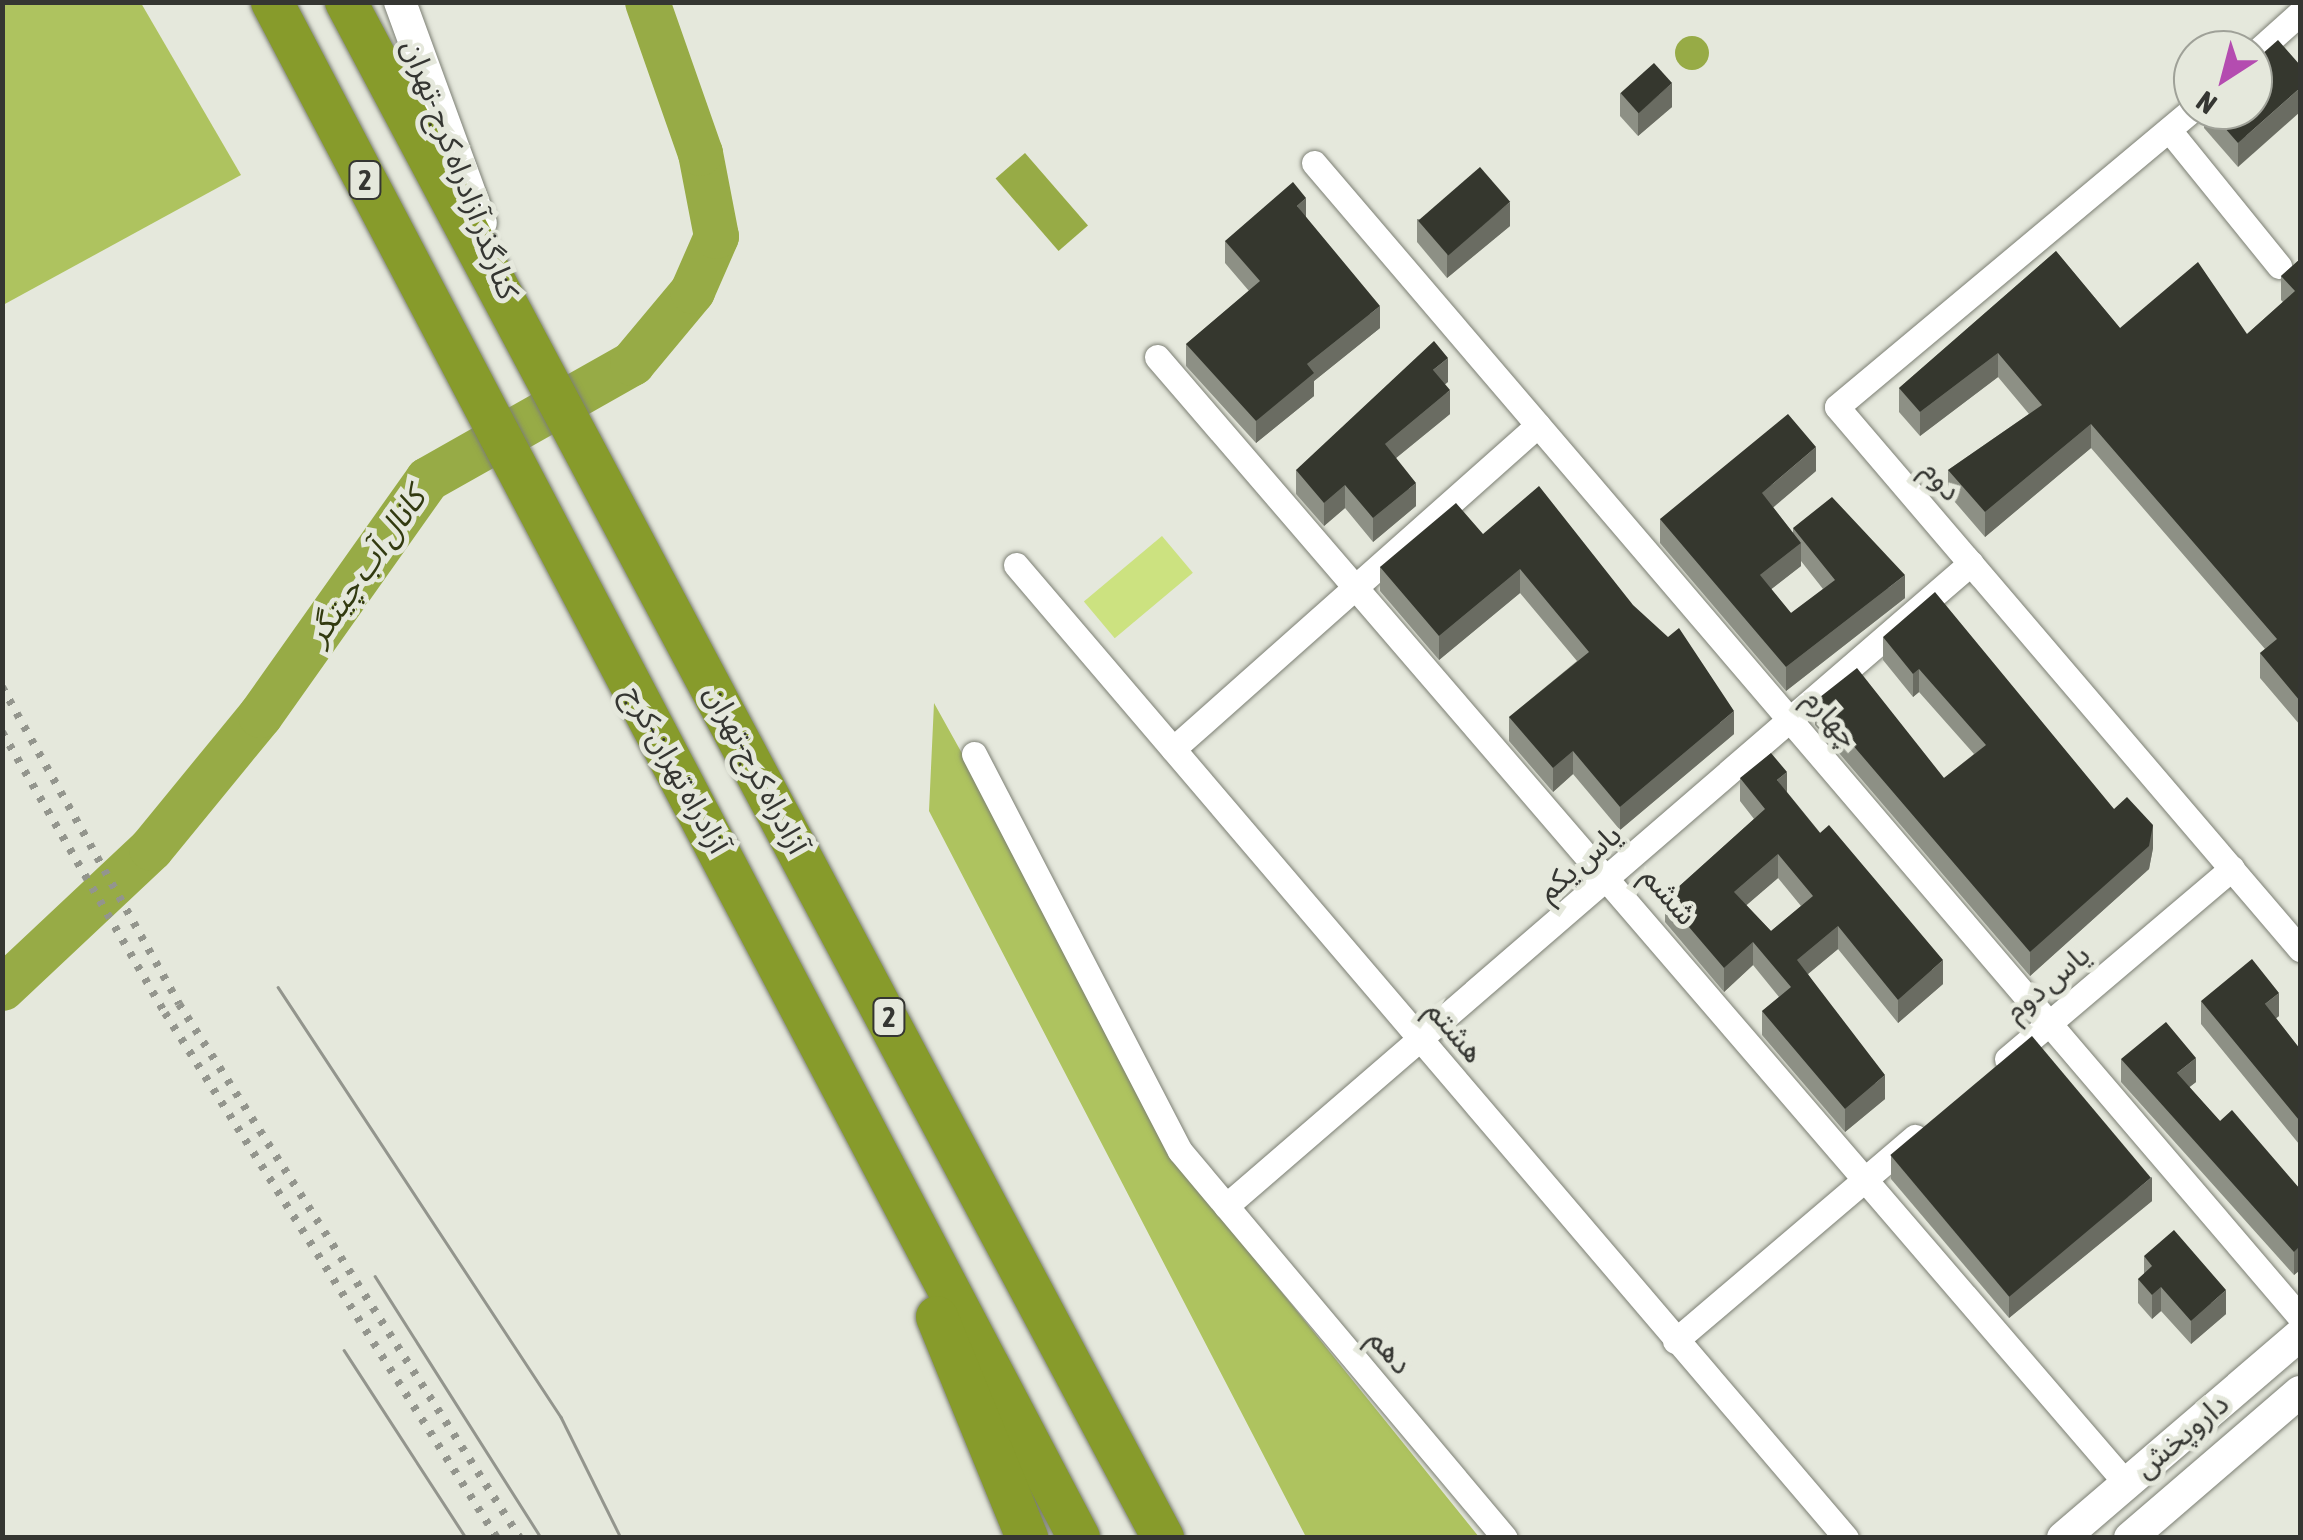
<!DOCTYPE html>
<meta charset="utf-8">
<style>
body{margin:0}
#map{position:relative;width:2303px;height:1540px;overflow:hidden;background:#e5e8dc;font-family:"Asap Condensed","Noto Sans Arabic",sans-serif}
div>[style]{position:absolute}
.green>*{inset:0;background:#cce280;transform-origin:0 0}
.forest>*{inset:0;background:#aec35f}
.water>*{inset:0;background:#97ab46;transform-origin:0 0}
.round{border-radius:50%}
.river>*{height:45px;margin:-22.5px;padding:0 22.5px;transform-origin:22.5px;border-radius:22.5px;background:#97ab46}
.roads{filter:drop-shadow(0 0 2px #7c7f74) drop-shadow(0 0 2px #7c7f74)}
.street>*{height:25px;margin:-12.5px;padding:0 12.5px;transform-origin:12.5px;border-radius:12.5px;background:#fff}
.secondary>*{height:32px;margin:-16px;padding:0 16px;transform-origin:16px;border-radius:16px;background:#fff}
.highway>*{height:42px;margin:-21px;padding:0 21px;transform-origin:21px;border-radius:21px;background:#879b2b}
.tram>*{height:2.5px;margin:-1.25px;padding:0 1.25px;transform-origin:1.25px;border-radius:1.25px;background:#93958d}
.rail>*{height:8px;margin-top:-4px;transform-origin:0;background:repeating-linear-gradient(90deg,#93958d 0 5px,transparent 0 15px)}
.wall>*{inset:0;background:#8d9085}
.shaded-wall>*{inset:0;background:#6a6c62}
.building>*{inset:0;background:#35372e;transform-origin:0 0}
span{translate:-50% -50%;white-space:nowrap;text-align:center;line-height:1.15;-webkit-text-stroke:10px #e5e8dc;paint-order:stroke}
.shield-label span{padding:2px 8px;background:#e5e8dc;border:2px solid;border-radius:8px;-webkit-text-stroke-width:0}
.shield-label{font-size:28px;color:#353632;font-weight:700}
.street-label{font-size:30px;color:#353632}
.water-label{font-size:32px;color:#323a10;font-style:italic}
.frame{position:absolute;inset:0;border:5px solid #353632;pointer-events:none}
.north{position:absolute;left:2173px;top:30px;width:100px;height:100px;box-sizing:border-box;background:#e5e8dc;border:2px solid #9fa198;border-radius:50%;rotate:216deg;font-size:28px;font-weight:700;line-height:40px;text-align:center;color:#353632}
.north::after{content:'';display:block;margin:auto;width:35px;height:45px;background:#b44cb0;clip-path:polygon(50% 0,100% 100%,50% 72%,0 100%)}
</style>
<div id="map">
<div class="green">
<div style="left:1162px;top:536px;width:48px;height:102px;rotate:50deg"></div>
</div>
<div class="forest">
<div style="clip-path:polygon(3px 2px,141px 3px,241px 175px,3px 305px)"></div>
<div style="clip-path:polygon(934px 703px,1217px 1212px,1479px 1537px,1306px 1537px,929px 811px)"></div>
</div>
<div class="water">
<div class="round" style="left:1675px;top:36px;width:34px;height:34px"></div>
<div style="left:1025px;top:153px;width:96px;height:39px;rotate:49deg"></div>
</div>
<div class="river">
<div style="left:2px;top:988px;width:204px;rotate:-43.2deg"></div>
<div style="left:151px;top:848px;width:172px;rotate:-50.7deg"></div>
<div style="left:260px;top:715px;width:289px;rotate:-54.7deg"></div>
<div style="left:427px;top:479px;width:236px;rotate:-29.5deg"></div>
<div style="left:632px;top:363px;width:94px;rotate:-50.2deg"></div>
<div style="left:692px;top:291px;width:60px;rotate:-66.4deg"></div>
<div style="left:716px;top:236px;width:85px;rotate:-100.9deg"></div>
<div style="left:700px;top:153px;width:160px;rotate:-109.3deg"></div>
</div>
<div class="roads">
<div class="street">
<div style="left:2253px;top:55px;width:63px;rotate:-41.8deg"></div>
<div style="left:2193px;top:109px;width:464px;rotate:140.1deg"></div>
<div style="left:1837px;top:407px;width:713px;rotate:49.49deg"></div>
<div style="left:2169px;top:130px;width:175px;rotate:51deg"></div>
<div style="left:1314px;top:163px;width:1518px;rotate:49.49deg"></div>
<div style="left:1157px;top:357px;width:1484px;rotate:49.29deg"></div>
<div style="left:1016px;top:565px;width:1279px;rotate:49.53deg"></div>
<div style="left:1173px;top:749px;width:488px;rotate:-41.6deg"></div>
<div style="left:974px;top:754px;width:447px;rotate:62.6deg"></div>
<div style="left:1180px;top:1151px;width:505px;rotate:49.98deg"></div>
<div style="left:2007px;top:1059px;width:295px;rotate:-40.3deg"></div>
<div style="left:1226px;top:1206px;width:984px;rotate:-40.8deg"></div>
<div style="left:1675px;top:1341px;width:315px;rotate:-40.4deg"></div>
</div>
<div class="secondary">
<div style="left:400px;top:2px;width:235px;rotate:69.9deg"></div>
<div style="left:2063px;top:1538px;width:312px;rotate:-40.6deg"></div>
<div style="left:2130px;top:1538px;width:224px;rotate:-40.7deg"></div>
</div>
<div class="highway">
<div style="left:272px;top:2px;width:1735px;rotate:62.28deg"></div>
<div style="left:346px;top:2px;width:1740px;rotate:61.99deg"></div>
<div style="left:937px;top:1317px;width:239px;rotate:67.8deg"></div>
</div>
</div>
<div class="tram">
<div style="left:278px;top:987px;width:515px;rotate:56.65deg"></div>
<div style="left:561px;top:1417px;width:135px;rotate:63.6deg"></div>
<div style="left:375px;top:1276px;width:310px;rotate:57.6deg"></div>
<div style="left:344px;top:1350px;width:224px;rotate:57deg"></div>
</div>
<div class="rail">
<div style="left:2px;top:687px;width:363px;rotate:60.8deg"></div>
<div style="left:179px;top:1004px;width:634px;rotate:57.44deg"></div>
<div style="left:2px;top:732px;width:325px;rotate:59.9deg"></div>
<div style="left:165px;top:1013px;width:621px;rotate:57.69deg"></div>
</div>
<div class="wall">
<div style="clip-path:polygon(1620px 93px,1672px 107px,1638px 136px,1620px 116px)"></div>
<div style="clip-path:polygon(2204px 110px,2253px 110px,2238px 167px,2204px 128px)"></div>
<div style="clip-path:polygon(1306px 217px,1380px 328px,1314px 381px,1314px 396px,1256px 443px,1186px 366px,1186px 344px,1249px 291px,1225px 263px,1225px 241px)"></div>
<div style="clip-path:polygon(1417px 219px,1510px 226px,1447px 278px,1417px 242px)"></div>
<div style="clip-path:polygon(2056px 251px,2120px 328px,2247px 334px,2283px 302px,2281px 300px,2281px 276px,2300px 259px,2300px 725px,2260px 678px,2260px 653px,2265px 649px,2091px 448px,1985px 537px,1948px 494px,1948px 470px,2029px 414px,1998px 377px,1920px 436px,1899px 412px,1899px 388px)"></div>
<div style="clip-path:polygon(1448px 382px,1445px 384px,1450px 414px,1396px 458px,1416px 506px,1373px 542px,1345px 508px,1324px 526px,1296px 494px,1296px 470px)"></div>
<div style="clip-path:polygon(evenodd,1816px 471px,1773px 507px,1793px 533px,1793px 528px,1905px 598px,1786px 691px,1660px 543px,1660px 519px,1816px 471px,1801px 561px,1823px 589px,1791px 613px,1771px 589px,1801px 566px,1801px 561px)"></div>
<div style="clip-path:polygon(1483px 534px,1734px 734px,1620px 830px,1573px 774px,1553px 792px,1509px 741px,1509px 717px,1577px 661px,1520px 593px,1439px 660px,1380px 591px,1380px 567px)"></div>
<div style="clip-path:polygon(1883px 637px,2114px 809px,2153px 848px,2149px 869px,2030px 976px,1815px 725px,1815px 701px,1944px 778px,1974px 754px,1919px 692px,1913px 697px,1883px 660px)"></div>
<div style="clip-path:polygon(evenodd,1740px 778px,1787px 792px,1943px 984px,1898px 1023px,1838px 949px,1808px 974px,1885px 1099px,1845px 1132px,1762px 1035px,1762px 1011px,1779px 997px,1753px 965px,1724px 992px,1665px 922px,1665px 899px,1754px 819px,1740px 801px,1740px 778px,1778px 878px,1801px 906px,1771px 931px,1746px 905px,1778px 878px)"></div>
<div style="clip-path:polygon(2201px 1001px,2279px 1016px,2276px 1018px,2300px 1049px,2299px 1144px,2201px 1024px)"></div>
<div style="clip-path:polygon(2121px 1059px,2196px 1082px,2189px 1087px,2220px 1121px,2300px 1189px,2300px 1270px,2294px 1275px,2121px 1082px)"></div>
<div style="clip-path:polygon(1891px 1156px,2152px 1201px,2009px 1318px,1891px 1179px)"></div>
<div style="clip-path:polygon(2144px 1256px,2226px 1314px,2191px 1344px,2161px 1311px,2152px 1319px,2138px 1303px,2138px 1279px,2144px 1274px)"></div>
</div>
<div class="shaded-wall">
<div style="clip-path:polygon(1672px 83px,1672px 107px,1638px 136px,1638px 113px)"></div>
<div style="clip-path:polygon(2300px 88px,2300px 112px,2238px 167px,2238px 143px)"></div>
<div style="clip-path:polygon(1306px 198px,1306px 220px,1297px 206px)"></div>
<div style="clip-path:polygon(1510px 202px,1510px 226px,1447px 278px,1447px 254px)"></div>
<div style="clip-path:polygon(1380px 306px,1380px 328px,1314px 381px,1314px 396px,1256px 443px,1256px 421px,1307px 364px)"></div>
<div style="clip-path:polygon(1998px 353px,1998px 377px,1920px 436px,1920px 412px)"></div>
<div style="clip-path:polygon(1448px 358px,1448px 382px,1433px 394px,1433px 370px)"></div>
<div style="clip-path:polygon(1450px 390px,1450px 414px,1385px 467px,1385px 444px)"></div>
<div style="clip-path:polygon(2091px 424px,2091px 448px,1985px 537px,1985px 512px)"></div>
<div style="clip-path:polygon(1816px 447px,1816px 471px,1762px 517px,1762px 493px)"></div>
<div style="clip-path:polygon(1416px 483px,1416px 506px,1373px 542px,1373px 518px)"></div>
<div style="clip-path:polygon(1345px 485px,1345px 508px,1324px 526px,1324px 503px)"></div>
<div style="clip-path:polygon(1801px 543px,1801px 566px,1760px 598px,1760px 575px)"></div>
<div style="clip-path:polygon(1520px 569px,1520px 593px,1439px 660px,1439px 636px)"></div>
<div style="clip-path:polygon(1905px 575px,1905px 598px,1786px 691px,1786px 667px)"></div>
<div style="clip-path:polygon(1919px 669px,1919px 692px,1913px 697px,1913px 674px)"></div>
<div style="clip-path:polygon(1734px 711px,1734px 734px,1620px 830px,1620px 807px)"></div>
<div style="clip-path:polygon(1573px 751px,1573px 774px,1553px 792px,1553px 768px)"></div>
<div style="clip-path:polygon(1787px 772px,1787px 796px,1777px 780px)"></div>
<div style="clip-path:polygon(2153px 825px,2153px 848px,2149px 869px,2030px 976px,2030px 952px)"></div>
<div style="clip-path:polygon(1778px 854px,1778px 878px,1734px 916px,1734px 892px)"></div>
<div style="clip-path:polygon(1838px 926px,1838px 949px,1797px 983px,1797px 960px)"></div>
<div style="clip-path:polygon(1753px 942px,1753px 965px,1724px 992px,1724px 968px)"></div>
<div style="clip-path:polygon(1943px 960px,1943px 984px,1898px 1023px,1898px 1000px)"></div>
<div style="clip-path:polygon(2279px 993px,2279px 1016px,2265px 1027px,2265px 1004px)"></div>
<div style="clip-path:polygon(2196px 1058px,2196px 1082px,2177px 1097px,2177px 1073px)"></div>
<div style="clip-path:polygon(1885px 1075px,1885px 1099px,1845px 1132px,1845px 1109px)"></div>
<div style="clip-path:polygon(2152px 1177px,2152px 1201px,2009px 1318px,2009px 1294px)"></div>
<div style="clip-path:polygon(2300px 1246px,2300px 1270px,2294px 1275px,2294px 1252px)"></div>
<div style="clip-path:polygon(2161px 1287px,2161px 1311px,2152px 1319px,2152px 1295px)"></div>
<div style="clip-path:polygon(2226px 1290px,2226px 1314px,2191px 1344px,2191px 1321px)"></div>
</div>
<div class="building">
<div style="clip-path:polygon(2278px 40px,2300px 65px,2300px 88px,2238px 143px,2209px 110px,2253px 110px,2253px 62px)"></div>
<div style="left:1654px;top:63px;width:27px;height:45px;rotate:48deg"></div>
<div style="left:1480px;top:167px;width:46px;height:82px;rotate:49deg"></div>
<div style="clip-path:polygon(1293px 182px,1306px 198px,1297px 206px,1380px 306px,1307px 364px,1314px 373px,1256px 421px,1186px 344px,1260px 281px,1225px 241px)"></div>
<div style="clip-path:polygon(2056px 251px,2120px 328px,2198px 262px,2247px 334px,2295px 291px,2281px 276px,2300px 259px,2300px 701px,2260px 653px,2277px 639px,2091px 424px,1985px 512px,1948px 470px,2042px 405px,1998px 353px,1920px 412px,1899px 388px)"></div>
<div style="clip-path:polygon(1434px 341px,1448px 358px,1433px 370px,1450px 390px,1385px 444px,1416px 483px,1373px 518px,1345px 485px,1324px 503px,1296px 470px)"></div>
<div style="clip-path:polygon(1788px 414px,1816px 447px,1762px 493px,1801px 543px,1760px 575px,1791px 613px,1835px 580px,1793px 528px,1832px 497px,1905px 575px,1786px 667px,1660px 519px)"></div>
<div style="clip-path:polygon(1539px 486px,1633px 605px,1668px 637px,1679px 628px,1734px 711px,1620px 807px,1573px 751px,1553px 768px,1509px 717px,1589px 652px,1520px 569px,1439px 636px,1380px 567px,1456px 503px,1483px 534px)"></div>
<div style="clip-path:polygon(1935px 592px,2114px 809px,2127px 797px,2153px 825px,2149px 846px,2030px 952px,1815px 701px,1857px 668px,1944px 778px,1986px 745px,1919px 669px,1913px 674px,1883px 637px)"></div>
<div style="clip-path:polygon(evenodd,1771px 753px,1787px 772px,1777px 780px,1820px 833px,1829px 825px,1943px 960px,1898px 1000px,1838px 926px,1797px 960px,1885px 1075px,1845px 1109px,1762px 1011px,1791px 987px,1753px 942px,1724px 968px,1665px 899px,1765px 809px,1740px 778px,1771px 753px,1778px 854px,1813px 896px,1771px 931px,1734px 892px,1778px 854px)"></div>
<div style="clip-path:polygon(2252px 959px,2279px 993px,2265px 1004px,2300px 1049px,2299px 1120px,2201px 1001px)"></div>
<div style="clip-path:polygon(2166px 1022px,2196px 1058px,2177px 1073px,2220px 1121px,2232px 1110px,2300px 1189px,2300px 1246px,2294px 1252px,2121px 1059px)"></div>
<div style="left:2032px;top:1036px;width:185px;height:185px;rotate:50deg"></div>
<div style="clip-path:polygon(2174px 1230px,2226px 1290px,2191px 1321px,2161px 1287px,2152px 1295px,2138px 1279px,2152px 1266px,2144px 1256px)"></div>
</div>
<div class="shield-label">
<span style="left:365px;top:180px">2</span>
<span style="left:889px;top:1017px">2</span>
</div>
<div class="street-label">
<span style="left:461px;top:169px;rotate:69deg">کنارگذر آزادراه کرج -تهران</span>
<span style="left:1942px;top:480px;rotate:49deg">دوم</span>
<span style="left:1832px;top:718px;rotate:49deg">چهارم</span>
<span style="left:677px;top:769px;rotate:61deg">آزادراه تهران-کرج</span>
<span style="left:757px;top:769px;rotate:62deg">آزادراه کرج-تهران</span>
<span style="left:1579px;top:862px;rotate:-41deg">یاس یکم</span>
<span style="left:1670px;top:895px;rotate:49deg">ششم</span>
<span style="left:2047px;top:982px;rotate:-40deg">یاس دوم</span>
<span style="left:1456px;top:1031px;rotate:50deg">هشتم</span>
<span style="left:1391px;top:1351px;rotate:50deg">دهم</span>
<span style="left:2181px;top:1435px;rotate:-40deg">داروپخش</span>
</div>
<div class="water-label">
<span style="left:366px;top:566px;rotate:-55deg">کانال آب چیتگر</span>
</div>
<div class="frame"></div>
<div class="north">N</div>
</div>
